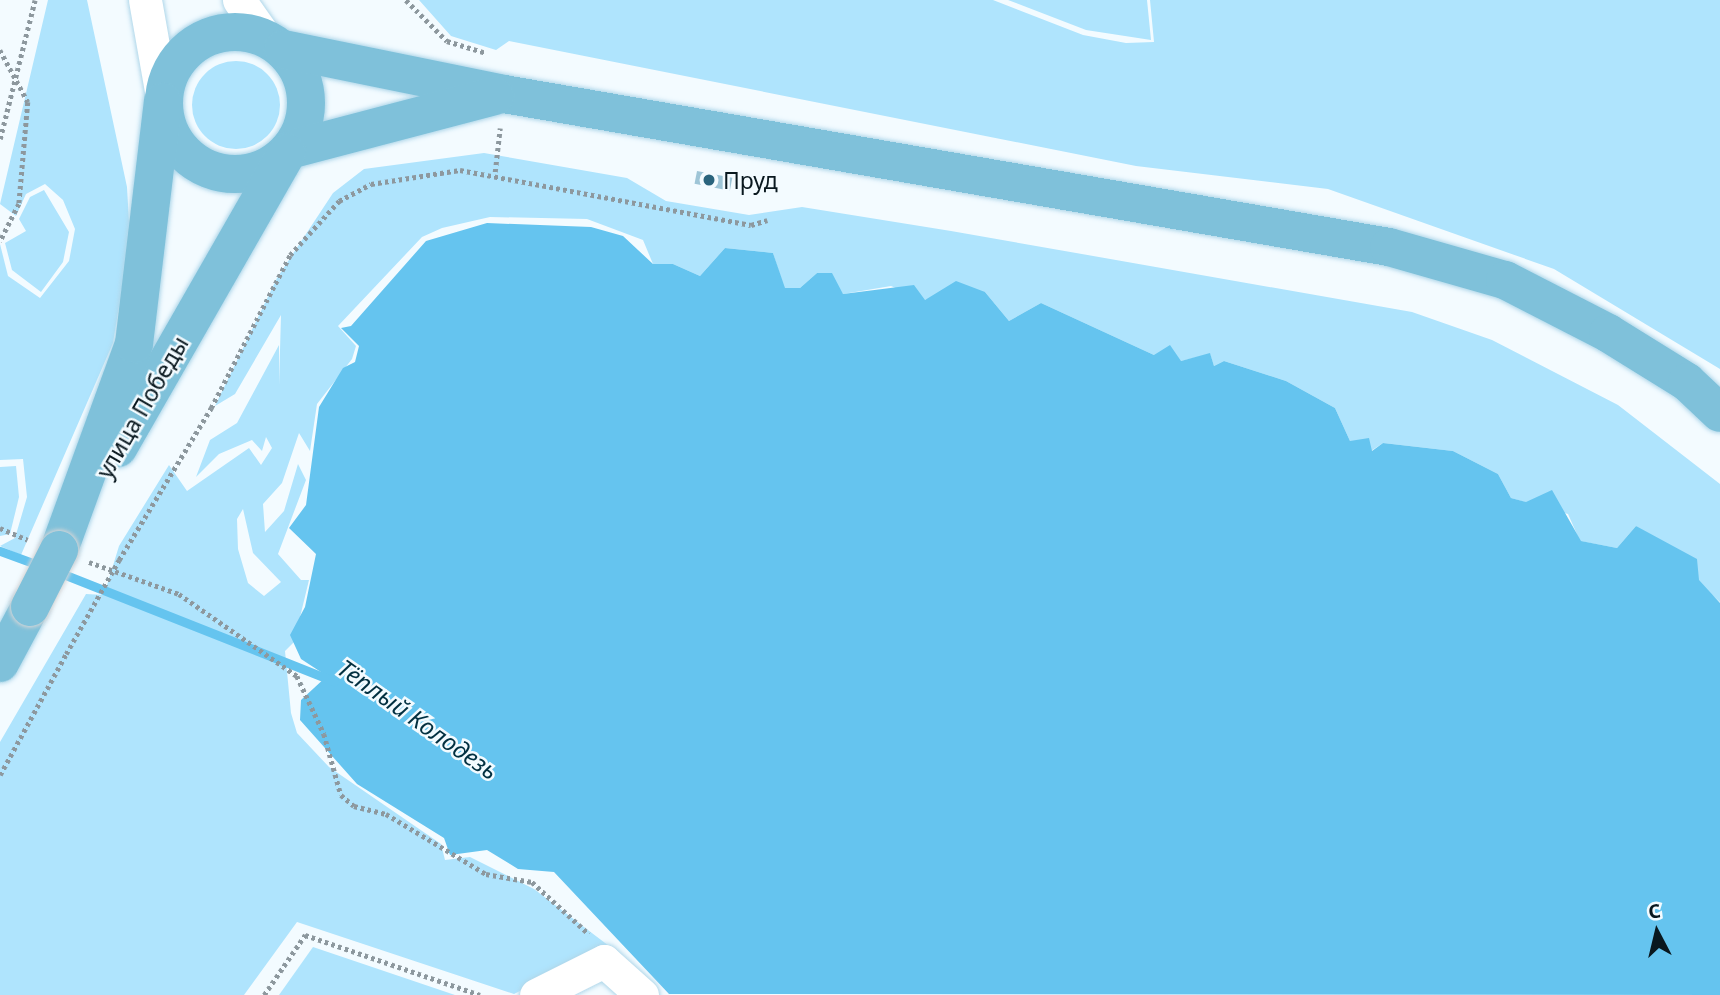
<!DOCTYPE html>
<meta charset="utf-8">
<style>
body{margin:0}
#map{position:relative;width:1720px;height:995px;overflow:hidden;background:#f3fbff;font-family:"Noto Sans",sans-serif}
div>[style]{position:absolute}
.green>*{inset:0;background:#afe4fd}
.round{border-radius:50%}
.water>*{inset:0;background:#65c4ef}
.stream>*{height:9px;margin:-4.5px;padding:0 4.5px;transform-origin:4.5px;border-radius:4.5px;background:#65c4ef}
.building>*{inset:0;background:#9ec5d7;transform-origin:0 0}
.path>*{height:4.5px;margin-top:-2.25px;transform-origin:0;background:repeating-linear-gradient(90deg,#8d989e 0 3.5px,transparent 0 7px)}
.roads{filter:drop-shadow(0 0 2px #b0d7ea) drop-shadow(0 0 2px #b0d7ea)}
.minor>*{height:33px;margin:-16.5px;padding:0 16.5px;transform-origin:16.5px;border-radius:16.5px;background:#fff}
.major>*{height:38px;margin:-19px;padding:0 19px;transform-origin:19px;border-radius:19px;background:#7fc1da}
.major>.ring{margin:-19px;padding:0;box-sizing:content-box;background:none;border:38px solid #7fc1da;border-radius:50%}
.path-bridge>*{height:4.5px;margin-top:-2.25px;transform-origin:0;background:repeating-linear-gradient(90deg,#8d989e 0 3.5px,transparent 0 7px)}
.bridges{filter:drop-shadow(0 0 2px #d3d5d7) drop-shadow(0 0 2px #d3d5d7)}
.major-bridge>*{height:38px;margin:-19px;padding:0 19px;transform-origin:19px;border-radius:19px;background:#7fc1da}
.dots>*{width:19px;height:19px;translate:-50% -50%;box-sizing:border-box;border:4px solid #f3fbff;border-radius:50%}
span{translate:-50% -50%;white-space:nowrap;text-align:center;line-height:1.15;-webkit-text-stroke:5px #f3fbff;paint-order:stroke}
.poi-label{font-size:23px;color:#09181f}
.left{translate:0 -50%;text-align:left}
.street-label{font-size:23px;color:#09181f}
.water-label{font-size:24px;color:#023041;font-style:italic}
.north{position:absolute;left:1622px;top:897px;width:70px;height:70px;-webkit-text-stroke:5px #f3fbff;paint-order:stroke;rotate:353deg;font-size:19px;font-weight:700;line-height:28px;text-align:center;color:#09181f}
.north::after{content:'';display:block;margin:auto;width:24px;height:32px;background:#09181f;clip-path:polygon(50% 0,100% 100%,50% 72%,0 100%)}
</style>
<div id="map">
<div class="green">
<div style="clip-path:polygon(48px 0,87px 0,127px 187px,130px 240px,113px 343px,21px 555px,0 546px,15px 538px,27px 497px,23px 459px,0 460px,0 244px,8px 276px,40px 298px,69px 261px,75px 229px,63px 200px,45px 184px,26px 194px,16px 216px,0 204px)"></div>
<div style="clip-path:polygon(419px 0,993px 0,1083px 35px,1126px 43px,1154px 42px,1150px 0,1720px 0,1720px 369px,1554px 269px,1328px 189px,1136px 166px,509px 41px,496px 50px,451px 36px)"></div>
<div style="clip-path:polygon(1008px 0,1147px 0,1151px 40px,1086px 30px)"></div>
<div class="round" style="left:192px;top:61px;width:88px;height:88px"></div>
<div style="clip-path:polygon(evenodd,484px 153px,627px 178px,666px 201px,749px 215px,802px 207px,951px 231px,1412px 312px,1492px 340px,1618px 405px,1720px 484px,1720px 602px,1636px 526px,1617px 548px,1580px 541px,1568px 514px,1511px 498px,1498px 474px,1453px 451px,1383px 443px,1371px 451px,1350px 441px,1335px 408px,1286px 381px,1224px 361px,1214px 366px,1210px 354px,1181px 361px,1154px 355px,1041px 303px,1009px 321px,985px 292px,924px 300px,891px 286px,843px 294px,817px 273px,800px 288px,784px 288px,773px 253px,725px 248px,700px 276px,673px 264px,653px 264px,643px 240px,587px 219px,490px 217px,442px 228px,422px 237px,338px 326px,356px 346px,352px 359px,317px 404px,310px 451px,299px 433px,282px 483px,263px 504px,265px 532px,284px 511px,298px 464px,306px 480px,278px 554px,301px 580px,309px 580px,294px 642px,285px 651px,291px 713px,297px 733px,329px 767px,441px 844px,445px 860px,470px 857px,534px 889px,609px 946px,514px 994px,297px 922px,244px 995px,0 995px,0 742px,86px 594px,104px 595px,119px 546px,169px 465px,187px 491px,249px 448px,261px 465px,272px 448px,266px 437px,262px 451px,252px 440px,219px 454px,196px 477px,210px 440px,237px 423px,279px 345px,279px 385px,281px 315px,235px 394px,215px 406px,277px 278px,333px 193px,364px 169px,484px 153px,243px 509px,253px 553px,281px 582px,264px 596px,248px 583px,238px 549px,237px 519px,243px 509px)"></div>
<div style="clip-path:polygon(44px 190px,69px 232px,63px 262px,41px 292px,12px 270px,5px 243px,26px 231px,19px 219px,30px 197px)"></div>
<div style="clip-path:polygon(16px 466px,19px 497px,10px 534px,0 536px,0 467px)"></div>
<div style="clip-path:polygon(313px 947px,455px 995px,279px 995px)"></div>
</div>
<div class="water">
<div style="clip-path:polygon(487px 223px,591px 227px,623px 236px,653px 264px,673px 264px,700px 276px,725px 248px,773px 253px,785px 288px,800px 288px,817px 273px,832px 273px,843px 294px,914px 285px,925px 300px,956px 281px,985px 292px,1009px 321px,1041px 303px,1154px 355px,1170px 345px,1181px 361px,1210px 353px,1214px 366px,1224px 361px,1286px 381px,1335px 408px,1350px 441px,1369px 438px,1372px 451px,1383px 443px,1453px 451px,1498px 474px,1511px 498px,1526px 502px,1552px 490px,1581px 541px,1617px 548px,1636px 526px,1697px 559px,1699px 580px,1720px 603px,1720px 995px,669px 994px,554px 872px,518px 869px,487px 850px,450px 855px,444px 838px,357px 784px,300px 720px,301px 700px,327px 676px,301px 659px,290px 635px,305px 607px,316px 554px,289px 528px,306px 505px,319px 407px,343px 368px,355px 362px,359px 346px,341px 328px,351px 326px,426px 241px)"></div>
</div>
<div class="stream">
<div style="left:0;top:551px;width:44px;rotate:20.1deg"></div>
<div style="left:58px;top:572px;width:297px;rotate:21.6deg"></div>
</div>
<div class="building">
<div style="left:697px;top:171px;width:36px;height:13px;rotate:11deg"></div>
</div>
<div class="path">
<div style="left:406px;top:0;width:58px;rotate:45deg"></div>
<div style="left:447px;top:41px;width:39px;rotate:17deg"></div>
<div style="left:0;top:50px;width:59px;rotate:61.7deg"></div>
<div style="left:28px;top:102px;width:102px;rotate:95deg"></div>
<div style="left:19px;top:204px;width:42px;rotate:116.6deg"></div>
<div style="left:0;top:139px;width:143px;rotate:-75.9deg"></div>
<div style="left:495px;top:172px;width:44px;rotate:-83.5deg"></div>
<div style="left:0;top:528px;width:30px;rotate:23deg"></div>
<div style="left:119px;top:560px;width:178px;rotate:-58.8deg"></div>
<div style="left:211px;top:408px;width:172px;rotate:-62.7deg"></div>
<div style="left:290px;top:255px;width:73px;rotate:-47.8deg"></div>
<div style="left:339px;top:201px;width:36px;rotate:-28deg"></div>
<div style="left:371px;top:184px;width:90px;rotate:-8.9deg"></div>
<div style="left:460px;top:170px;width:296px;rotate:10.7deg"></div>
<div style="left:751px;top:225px;width:17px;rotate:-17deg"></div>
<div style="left:89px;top:562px;width:96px;rotate:19.6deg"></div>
<div style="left:179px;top:594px;width:144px;rotate:34.8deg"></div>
<div style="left:297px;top:676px;width:64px;rotate:65deg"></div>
<div style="left:324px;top:734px;width:63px;rotate:74.4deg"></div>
<div style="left:341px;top:795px;width:17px;rotate:40deg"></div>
<div style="left:354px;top:806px;width:33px;rotate:14deg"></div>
<div style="left:386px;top:814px;width:117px;rotate:31deg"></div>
<div style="left:486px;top:874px;width:47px;rotate:9.9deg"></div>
<div style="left:532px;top:882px;width:77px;rotate:42.4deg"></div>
<div style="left:0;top:775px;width:138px;rotate:-61.4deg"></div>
<div style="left:264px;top:995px;width:73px;rotate:-55.7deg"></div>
<div style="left:305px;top:935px;width:185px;rotate:18.9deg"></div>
</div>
<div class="roads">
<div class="minor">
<div style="left:145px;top:0;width:104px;rotate:80deg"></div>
<div style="left:239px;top:0;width:45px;rotate:54.9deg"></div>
<div style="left:536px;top:995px;width:76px;rotate:-26.6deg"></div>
<div style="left:604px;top:961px;width:51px;rotate:41.8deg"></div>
</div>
<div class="major">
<div class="ring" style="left:164px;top:32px;width:104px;height:104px"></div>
<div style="left:283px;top:49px;width:226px;rotate:11.5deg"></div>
<div style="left:504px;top:94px;width:898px;rotate:9.81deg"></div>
<div style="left:1389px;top:247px;width:121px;rotate:15.9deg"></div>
<div style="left:1505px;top:280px;width:116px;rotate:27.2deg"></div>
<div style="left:1608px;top:333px;width:93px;rotate:31.8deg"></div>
<div style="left:1687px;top:382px;width:45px;rotate:43.2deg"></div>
<div style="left:289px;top:150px;width:213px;rotate:-14.7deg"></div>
<div style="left:118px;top:448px;width:340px;rotate:-60.2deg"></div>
<div style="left:59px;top:550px;width:219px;rotate:-70deg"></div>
<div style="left:134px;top:344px;width:244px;rotate:-83.2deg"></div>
<div style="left:0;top:663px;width:64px;rotate:-61.8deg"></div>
</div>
</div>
<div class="path-bridge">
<div style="left:66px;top:654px;width:108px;rotate:-60.6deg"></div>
</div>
<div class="bridges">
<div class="major-bridge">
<div style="left:30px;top:607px;width:64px;rotate:-63deg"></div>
</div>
</div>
<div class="dots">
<div style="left:709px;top:180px;background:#2a647d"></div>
</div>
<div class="poi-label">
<span class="left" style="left:723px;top:180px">Пруд</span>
</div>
<div class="street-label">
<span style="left:142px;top:407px;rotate:-60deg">улица Победы</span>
</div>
<div class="water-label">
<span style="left:418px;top:719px;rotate:35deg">Тёплый Колодезь</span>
</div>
<div class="north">С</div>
</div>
